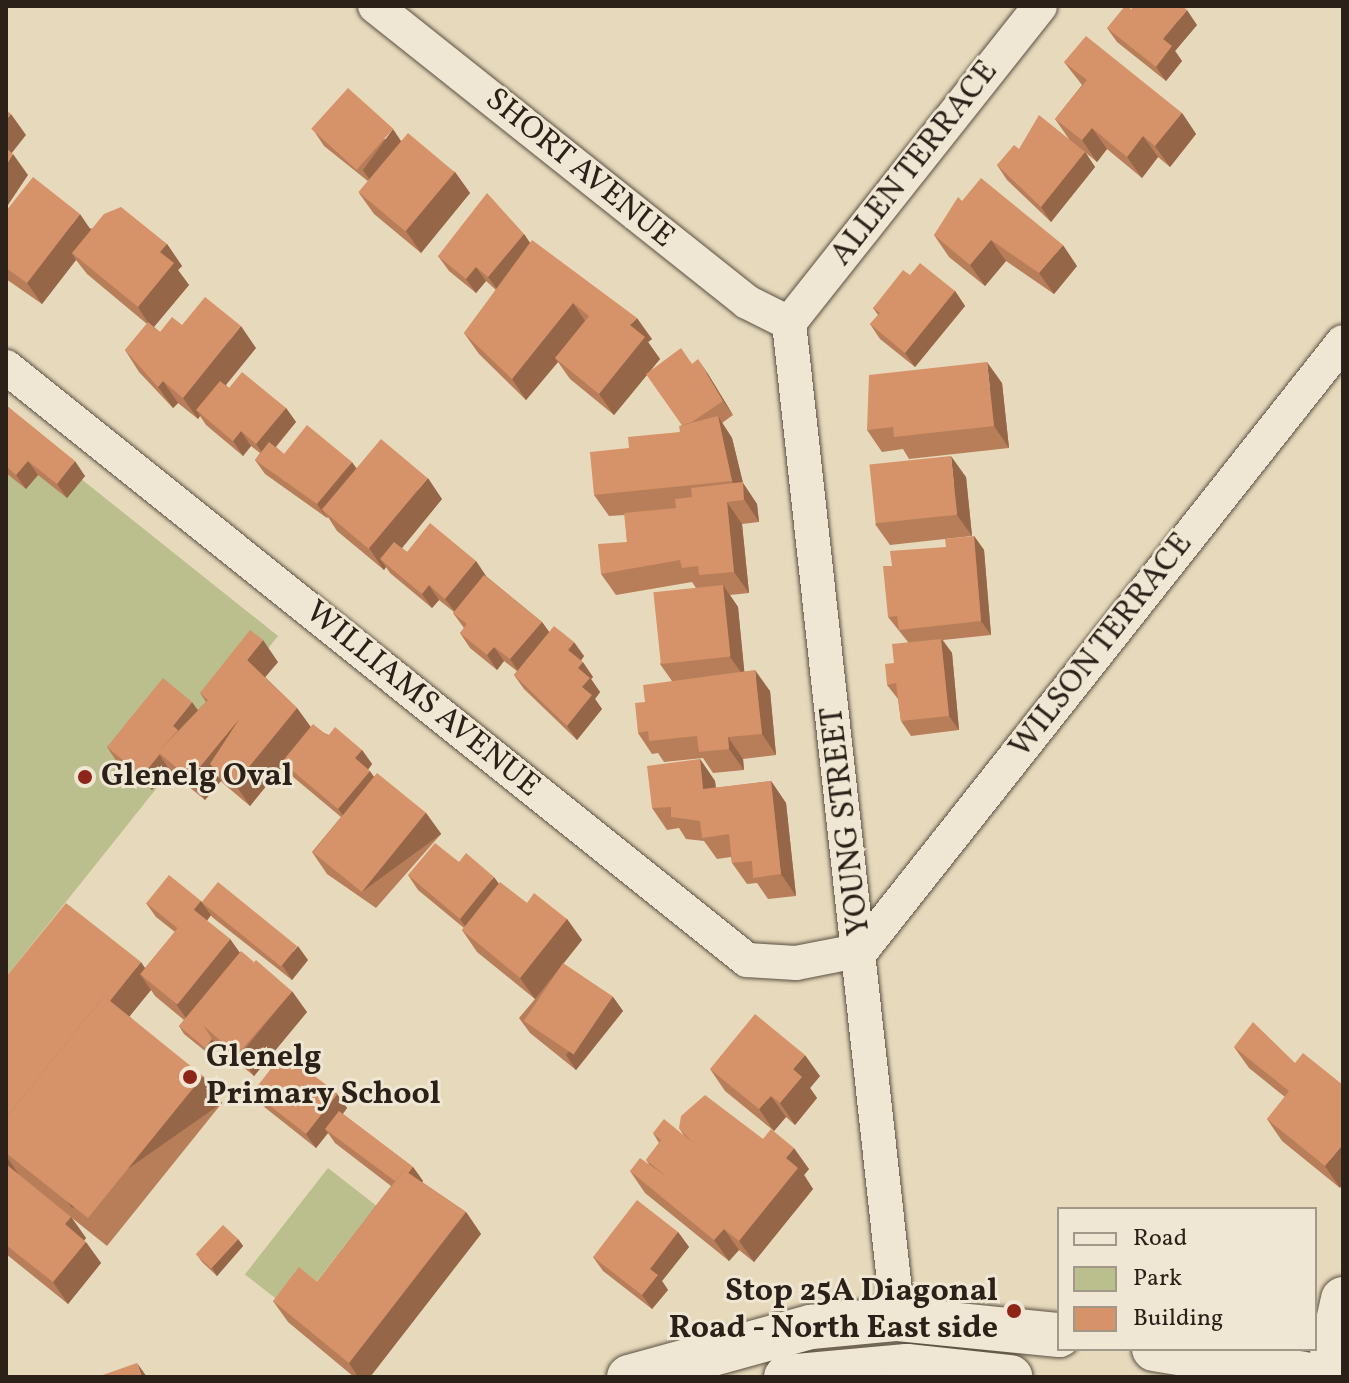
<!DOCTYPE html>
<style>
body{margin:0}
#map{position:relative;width:1349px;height:1383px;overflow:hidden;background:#e7dabc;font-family:Vollkorn,serif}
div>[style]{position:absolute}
.green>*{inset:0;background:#bbbe8d;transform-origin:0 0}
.roads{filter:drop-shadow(0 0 2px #5b4f42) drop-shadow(0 0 2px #5b4f42)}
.minor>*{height:34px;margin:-17px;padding:0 17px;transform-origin:17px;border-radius:17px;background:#efe7d3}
.tertiary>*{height:44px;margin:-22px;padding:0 22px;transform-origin:22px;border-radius:22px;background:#efe7d3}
.secondary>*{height:44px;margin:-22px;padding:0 22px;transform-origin:22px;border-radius:22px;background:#efe7d3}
.wall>*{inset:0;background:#b87e59}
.shaded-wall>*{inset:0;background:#966649;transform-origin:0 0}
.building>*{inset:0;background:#d69268;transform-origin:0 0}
.dots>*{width:22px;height:22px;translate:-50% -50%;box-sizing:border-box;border:4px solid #efe7d3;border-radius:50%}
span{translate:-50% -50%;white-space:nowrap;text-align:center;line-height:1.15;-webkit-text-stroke:6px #efe7d3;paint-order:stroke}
.street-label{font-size:32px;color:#2c2119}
.poi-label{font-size:32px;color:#2c2119;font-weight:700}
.left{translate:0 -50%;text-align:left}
.right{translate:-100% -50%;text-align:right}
.frame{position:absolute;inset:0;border:8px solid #2c2119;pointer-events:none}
.legend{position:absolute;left:1057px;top:1207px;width:260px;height:144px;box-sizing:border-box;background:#efe7d3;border:2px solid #a19889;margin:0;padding:10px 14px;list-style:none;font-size:24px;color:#2c2119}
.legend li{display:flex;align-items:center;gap:16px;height:40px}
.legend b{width:40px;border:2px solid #a19889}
</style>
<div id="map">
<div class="green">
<div style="clip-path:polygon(6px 419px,278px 636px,6px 977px)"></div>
<div style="left:328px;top:1168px;width:61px;height:135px;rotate:38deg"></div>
</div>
<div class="roads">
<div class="minor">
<div style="left:375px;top:6px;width:475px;rotate:38.5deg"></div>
<div style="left:747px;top:302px;width:47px;rotate:26.6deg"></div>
<div style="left:789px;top:323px;width:1002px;rotate:83.75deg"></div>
<div style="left:789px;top:323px;width:404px;rotate:-51.6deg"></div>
<div style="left:6px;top:367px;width:949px;rotate:38.67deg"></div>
<div style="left:747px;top:960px;width:49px;rotate:3.5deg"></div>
<div style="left:796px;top:963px;width:67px;rotate:-11.1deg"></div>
<div style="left:862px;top:950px;width:775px;rotate:-51.65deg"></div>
</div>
<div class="tertiary">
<div style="left:1343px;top:1299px;width:50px;rotate:102.7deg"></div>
<div style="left:1332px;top:1348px;width:26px;rotate:65deg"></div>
</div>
<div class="secondary">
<div style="left:1154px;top:1349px;width:172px;rotate:9.4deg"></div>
<div style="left:629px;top:1377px;width:189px;rotate:-15.4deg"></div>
<div style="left:811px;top:1327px;width:87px;rotate:-5.3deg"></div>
<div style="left:898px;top:1319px;width:162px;rotate:5.7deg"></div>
<div style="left:786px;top:1377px;width:121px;rotate:-5.2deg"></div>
<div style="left:907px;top:1366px;width:104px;rotate:6.1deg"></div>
</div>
</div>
<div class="wall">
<div style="clip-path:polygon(1132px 10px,1197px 25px,1175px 51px,1182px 61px,1166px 81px,1117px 42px,1107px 28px)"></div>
<div style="clip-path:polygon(1064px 62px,1182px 113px,1196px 134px,1170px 167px,1158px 157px,1142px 178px,1107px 149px,1097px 162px,1086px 153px,1095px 167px,1051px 222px,1007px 180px,997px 165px,1019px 149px,1069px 139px,1055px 119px,1082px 85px)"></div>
<div style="clip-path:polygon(314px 131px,402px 141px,455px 172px,470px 193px,421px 253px,374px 214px,359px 193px,369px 182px,324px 146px)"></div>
<div style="clip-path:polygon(962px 201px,1077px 266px,1054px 294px,1006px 261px,985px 286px,949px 257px,934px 235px)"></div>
<div style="clip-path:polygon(6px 211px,167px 244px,182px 266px,178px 270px,189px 285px,154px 327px,160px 332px,182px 325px,256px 348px,226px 385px,229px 388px,286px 408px,296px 422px,276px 447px,284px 454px,356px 468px,442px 499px,402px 548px,407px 552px,476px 561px,486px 576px,542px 622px,549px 632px,584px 656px,581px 661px,593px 677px,591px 679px,600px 692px,595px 699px,602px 709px,577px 740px,524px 689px,514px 675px,517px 671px,504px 661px,497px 670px,470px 648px,460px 633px,464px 628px,453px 613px,454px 612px,439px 600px,432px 608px,390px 573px,386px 567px,384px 570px,337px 531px,328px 517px,327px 518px,265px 474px,255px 460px,260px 453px,251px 446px,243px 456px,206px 425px,200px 416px,198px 419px,178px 403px,173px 408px,139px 372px,125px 350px,147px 324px,87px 274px,76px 260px,42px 304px,6px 279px)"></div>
<div style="clip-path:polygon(524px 234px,530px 243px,652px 339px,648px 342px,660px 359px,650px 371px,692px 364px,708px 374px,733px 415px,722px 423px,732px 438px,743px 483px,757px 504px,759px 522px,742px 524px,749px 593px,730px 595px,738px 607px,744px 671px,770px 691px,776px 755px,743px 759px,744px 770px,713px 773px,703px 758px,664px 762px,658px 753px,652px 754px,638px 733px,645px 702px,672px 681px,660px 664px,696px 588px,692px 582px,616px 595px,601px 574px,627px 542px,625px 515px,609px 516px,594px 495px,629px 448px,680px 432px,682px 425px,647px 375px,614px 415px,570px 379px,558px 362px,526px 400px,479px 354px,464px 333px,496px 290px,486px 281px,476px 293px,449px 271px,438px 256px)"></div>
<div style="clip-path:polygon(910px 275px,955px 291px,965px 306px,915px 367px,880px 339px,870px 324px,878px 315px,873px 308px)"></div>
<div style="clip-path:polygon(1002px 383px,1009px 448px,909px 459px,903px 449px,882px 452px,867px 430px)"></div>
<div style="clip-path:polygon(6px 405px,85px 476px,67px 498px,38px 475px,26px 489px,6px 473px)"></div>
<div style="clip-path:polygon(966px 477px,972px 536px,890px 545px,875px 524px)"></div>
<div style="clip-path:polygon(974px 536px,984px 550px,991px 635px,943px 640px,952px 653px,959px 730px,911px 736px,901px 721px,898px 699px,887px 685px,894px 663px,908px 642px,888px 617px,892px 566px,946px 547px)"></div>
<div style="clip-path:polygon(278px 662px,265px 677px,297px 708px,311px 727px,362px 750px,372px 764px,368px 770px,374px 777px,426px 813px,441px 834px,376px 908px,327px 874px,312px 852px,341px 817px,292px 776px,284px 764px,250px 806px,225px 785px,221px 781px,205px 800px,172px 773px,169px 769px,152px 790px,117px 762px,107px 747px,198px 710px,206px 702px,200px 693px)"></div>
<div style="clip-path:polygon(700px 759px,715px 781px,716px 788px,771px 781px,786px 803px,796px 896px,768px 899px,757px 883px,747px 884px,732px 863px,731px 857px,717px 859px,704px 841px,686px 839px,679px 828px,667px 830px,652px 808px)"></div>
<div style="clip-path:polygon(459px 862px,499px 884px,527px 903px,567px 919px,582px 940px,563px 964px,613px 997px,623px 1011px,576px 1070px,530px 1033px,519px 1018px,535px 999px,477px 952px,462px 930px,464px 928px,418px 890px,408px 875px)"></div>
<div style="clip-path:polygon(201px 901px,211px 915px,207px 921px,230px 939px,240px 953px,307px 1012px,254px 1076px,218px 1046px,210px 1055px,184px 1034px,179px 1026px,184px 1020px,155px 996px,151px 990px,129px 1016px,222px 1103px,107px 1246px,72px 1218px,86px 1238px,84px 1240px,101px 1263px,68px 1304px,6px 1254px,6px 977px,145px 968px,175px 932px,156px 917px,146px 903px)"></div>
<div style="clip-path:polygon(202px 902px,308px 960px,292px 980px,212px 917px)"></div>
<div style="clip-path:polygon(1234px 1047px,1295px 1063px,1340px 1188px,1282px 1141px,1267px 1119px,1285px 1097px,1249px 1068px)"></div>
<div style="clip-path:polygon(710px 1069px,820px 1076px,810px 1088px,817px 1098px,795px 1125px,786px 1117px,774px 1131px,725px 1091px)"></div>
<div style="clip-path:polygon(253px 1092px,337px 1094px,347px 1108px,343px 1114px,413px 1167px,423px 1181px,422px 1182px,466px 1212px,481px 1234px,370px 1377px,354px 1377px,288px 1322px,273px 1301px,317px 1282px,391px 1186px,335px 1143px,328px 1133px,316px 1148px,263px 1106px)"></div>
<div style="clip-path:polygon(679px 1128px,763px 1139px,809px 1169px,804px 1175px,813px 1189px,754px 1262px,739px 1250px,729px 1261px,645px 1193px,630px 1171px,649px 1164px,646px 1160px,659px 1143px,653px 1133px,685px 1137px)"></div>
<div style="clip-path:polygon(678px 1232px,689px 1247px,662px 1281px,668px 1290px,652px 1309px,603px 1271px,593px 1257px)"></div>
<div style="clip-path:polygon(238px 1239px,243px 1246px,217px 1276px,202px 1262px,197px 1255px)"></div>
</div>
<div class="shaded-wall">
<div style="clip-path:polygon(1187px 10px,1197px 25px,1175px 51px,1182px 61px,1166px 81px,1156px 67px,1163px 39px)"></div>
<div style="clip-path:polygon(1182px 113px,1196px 134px,1170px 167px,1155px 146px)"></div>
<div style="clip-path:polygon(11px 114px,26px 135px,7px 159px,6px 120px)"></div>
<div style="clip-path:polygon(1092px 128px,1107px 149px,1097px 162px,1082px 140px)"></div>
<div style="clip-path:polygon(393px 129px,403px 144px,373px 185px,363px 170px)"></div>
<div style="clip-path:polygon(1143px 136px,1158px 157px,1142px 178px,1127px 157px)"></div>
<div style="clip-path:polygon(1085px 152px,1095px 167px,1051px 222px,1041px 207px)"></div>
<div style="clip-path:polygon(13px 154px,28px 175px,6px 208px,6px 165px)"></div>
<div style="clip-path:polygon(455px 172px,470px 193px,421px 253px,406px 231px)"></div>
<div style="clip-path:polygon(80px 214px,95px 236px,72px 253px,76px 260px,42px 304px,27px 283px)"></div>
<div style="clip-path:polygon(524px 234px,534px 249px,499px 292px,488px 277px)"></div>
<div style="clip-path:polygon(991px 240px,1006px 261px,985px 286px,970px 265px)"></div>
<div style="clip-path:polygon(167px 244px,182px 266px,178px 270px,189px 285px,152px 329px,138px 307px,160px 252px)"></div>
<div style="clip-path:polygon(1063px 245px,1077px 266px,1054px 294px,1039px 273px)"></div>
<div style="clip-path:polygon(476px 267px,486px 281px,476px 293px,466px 279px)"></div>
<div style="clip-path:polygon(955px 291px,965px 306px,915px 367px,905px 353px)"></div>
<div style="clip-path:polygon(573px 303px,588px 325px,555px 358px,558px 362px,526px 400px,512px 379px)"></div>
<div style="clip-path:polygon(637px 318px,652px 339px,648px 342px,660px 359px,614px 415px,599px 394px,630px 325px)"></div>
<div style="clip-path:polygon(241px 326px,256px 348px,201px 415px,196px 410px,200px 416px,198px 419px,183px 398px)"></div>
<div style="clip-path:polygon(698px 359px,708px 374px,733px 415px,723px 401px)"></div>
<div style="clip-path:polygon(987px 362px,1002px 383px,1009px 448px,994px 426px)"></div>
<div style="clip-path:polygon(163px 381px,178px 403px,173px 408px,158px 387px)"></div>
<div style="clip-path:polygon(286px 408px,296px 422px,266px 458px,256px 444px)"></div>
<div style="clip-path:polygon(718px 416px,732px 438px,743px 483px,757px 504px,759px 522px,732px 481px)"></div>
<div style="clip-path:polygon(241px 431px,251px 446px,243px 456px,233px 441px)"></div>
<div style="clip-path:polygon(951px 456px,966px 477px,972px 536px,957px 515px)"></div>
<div style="clip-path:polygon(28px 461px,38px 475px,26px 489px,16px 475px)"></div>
<div style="clip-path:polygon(75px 461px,85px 476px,67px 498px,57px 484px)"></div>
<div style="clip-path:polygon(352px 462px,362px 476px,322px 509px,327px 518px,317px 504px)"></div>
<div style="clip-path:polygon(428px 478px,442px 499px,388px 565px,380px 559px,386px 567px,384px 570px,369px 548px)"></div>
<div style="clip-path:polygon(727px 502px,742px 524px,749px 593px,734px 572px)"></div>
<div style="clip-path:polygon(974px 536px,984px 550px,991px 635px,981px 621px)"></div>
<div style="clip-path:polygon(476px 561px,486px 576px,456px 613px,445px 599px)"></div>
<div style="clip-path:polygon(429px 585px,439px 600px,432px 608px,422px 594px)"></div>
<div style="clip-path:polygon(723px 585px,738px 607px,745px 678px,730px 657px)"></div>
<div style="clip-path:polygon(542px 622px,552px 636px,520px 674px,510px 659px)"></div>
<div style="clip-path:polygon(941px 639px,952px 653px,959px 730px,949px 716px)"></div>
<div style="clip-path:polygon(263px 640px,278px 662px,262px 681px,247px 660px)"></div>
<div style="clip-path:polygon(574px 642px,584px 656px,578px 664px,568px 650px)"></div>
<div style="clip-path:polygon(494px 647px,504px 661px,497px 670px,487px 655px)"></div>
<div style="clip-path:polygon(583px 662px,593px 677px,591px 679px,600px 692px,595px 699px,602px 709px,577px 740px,567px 726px,582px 687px,578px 668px)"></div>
<div style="clip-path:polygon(755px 670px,770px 691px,776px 755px,762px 734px)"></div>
<div style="clip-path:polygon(192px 702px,202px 716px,184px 738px,173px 726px)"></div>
<div style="clip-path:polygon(297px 708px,312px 729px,250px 806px,235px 784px)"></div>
<div style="clip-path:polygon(240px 718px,210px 764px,221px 781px,205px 800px,190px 779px)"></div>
<div style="clip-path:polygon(728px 737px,743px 759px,744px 770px,729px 749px)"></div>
<div style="clip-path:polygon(362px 750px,372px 764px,365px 773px,355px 758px)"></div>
<div style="clip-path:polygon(159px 754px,169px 769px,152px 790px,142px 776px)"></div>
<div style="clip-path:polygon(700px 759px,715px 781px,718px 810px,703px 789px)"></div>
<div style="clip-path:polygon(370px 771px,380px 786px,349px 823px,338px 809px)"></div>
<div style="clip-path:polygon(771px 781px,786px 803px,796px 896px,781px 874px)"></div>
<div style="left:426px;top:813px;width:26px;height:98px;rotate:54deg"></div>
<div style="clip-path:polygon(494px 877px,505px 892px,470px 933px,460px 919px)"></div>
<div style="clip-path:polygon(201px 901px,211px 915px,189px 943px,179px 929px)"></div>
<div style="clip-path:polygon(567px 919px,582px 940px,535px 999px,520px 978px)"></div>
<div style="clip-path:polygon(230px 939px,245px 960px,191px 1025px,176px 1004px)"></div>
<div style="clip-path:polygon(298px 946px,308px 960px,292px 980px,282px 965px)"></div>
<div style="clip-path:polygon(141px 962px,156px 984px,140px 974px,151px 990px,14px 1159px,6px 1129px)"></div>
<div style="clip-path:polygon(292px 991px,307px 1012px,254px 1076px,240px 1055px)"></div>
<div style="clip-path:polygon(613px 997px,623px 1011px,576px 1070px,566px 1055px)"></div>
<div style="clip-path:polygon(212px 1039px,218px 1046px,210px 1055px,205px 1048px)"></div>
<div style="clip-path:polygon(805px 1055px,820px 1076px,810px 1088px,817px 1098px,795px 1125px,780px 1103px,793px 1069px)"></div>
<div style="left:203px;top:1076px;width:33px;height:183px;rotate:55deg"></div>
<div style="clip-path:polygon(337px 1094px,347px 1108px,329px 1131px,325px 1129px,328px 1133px,316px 1148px,305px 1133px)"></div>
<div style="clip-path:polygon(771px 1096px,786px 1117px,774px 1131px,759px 1109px)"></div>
<div style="clip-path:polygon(1343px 1144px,1343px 1184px,1340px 1188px,1325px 1166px)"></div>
<div style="clip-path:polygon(794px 1148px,809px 1169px,804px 1175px,813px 1189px,754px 1262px,739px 1241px,786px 1158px)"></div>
<div style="clip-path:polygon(6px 1156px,20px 1176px,6px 1167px)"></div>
<div style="clip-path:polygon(413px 1167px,423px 1181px,410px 1200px,399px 1185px)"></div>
<div style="clip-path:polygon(466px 1212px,481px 1234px,370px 1377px,358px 1377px,349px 1363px)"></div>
<div style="clip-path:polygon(71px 1217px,86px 1238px,80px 1246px,65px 1224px)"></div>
<div style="clip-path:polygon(724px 1229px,739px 1250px,729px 1261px,714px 1240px)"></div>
<div style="clip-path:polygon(678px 1232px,689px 1247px,662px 1281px,668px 1290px,652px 1309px,642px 1295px,650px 1269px)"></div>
<div style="clip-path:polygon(238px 1239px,243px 1246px,217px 1276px,212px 1268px)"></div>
<div style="clip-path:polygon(86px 1242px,101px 1263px,68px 1304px,53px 1282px)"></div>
<div style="clip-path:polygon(137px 1363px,147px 1377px,142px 1377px)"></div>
</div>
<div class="building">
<div style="clip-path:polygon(1125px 6px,1127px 6px,1132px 10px,1131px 6px,1182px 6px,1187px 10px,1163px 39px,1172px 46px,1156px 67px,1107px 28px)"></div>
<div style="clip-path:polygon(1086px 36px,1182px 113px,1155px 146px,1143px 136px,1127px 157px,1092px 128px,1082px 140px,1055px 119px,1087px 80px,1064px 62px)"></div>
<div style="left:348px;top:88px;width:61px;height:55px;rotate:42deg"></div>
<div style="clip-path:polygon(6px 110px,11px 114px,6px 120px)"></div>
<div style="clip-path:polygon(1039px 115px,1085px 152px,1041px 207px,997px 165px,1014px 145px,1019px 149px)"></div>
<div style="left:408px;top:133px;width:61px;height:77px;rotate:40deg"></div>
<div style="clip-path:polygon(6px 148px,13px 154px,6px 165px)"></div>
<div style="clip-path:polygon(33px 177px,80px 214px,27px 283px,6px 268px,6px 211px)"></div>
<div style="clip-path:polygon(981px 178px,1063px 245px,1039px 273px,991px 240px,970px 265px,934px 235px,958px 197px,962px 201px)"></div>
<div style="clip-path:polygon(487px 193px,524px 234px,488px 277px,476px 267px,466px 279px,438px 256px)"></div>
<div style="clip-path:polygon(121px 207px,167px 244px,160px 252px,174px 263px,138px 307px,72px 253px,104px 214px)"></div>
<div style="clip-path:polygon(532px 240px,637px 318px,630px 325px,645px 337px,599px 394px,555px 358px,589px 316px,573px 303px,512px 379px,464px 333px)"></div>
<div style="clip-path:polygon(920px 263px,955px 291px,905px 353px,870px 324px,880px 313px,873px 308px,903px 270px,910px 275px)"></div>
<div style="clip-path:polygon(205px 297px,241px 326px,183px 398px,163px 381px,158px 387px,125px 350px,148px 322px,160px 332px,172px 317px,182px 325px)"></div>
<div style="clip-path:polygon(681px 348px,692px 364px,698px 359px,723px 401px,692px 422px,682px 425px,646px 374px)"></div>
<div style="clip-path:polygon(987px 362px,994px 426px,894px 437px,893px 427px,867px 430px,869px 375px)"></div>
<div style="clip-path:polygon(242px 372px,286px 408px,256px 444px,241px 431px,233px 441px,196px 410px,220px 381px,229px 388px)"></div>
<div style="clip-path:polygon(6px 405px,75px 461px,57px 484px,28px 461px,16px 475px,6px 466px)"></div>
<div style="clip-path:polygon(718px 416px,732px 481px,594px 495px,590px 452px,629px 448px,628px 437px,680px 432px,679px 426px)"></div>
<div style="clip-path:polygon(307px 425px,352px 462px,317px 504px,255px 460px,269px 442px,284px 454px)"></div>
<div style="left:381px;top:439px;width:61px;height:92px;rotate:40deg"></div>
<div style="left:951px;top:456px;width:59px;height:82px;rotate:84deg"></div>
<div style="clip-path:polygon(743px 482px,744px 500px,727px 502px,734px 572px,699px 575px,698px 566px,682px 568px,680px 560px,601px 574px,598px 544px,627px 542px,624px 513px,676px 508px,675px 499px,692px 497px,691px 488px)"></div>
<div style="clip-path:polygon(430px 523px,476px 561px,445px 599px,429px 585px,422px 594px,380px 559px,394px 542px,407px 552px)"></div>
<div style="clip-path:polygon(974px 536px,981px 621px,899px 630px,897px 616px,888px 617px,883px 566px,892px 566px,890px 551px,946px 547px,945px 539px)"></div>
<div style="clip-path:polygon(484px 575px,542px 622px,510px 659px,494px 647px,487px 655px,460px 633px,467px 624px,453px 613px)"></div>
<div style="left:723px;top:585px;width:72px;height:70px;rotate:84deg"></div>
<div style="clip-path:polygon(554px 626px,574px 642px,568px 650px,583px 662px,578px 668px,590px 678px,582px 687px,592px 695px,567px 726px,514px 675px)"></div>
<div style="clip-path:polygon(250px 630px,263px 640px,247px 660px,297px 708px,235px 784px,210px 764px,240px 718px,190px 779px,158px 752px,208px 700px,200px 693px)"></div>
<div style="clip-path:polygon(941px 639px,949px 716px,901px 721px,896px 683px,887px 685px,885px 664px,894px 663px,892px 644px)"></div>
<div style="clip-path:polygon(755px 670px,762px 734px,728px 737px,729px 749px,699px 752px,697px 736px,649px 741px,648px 731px,638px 733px,635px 703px,645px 702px,643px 685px)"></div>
<div style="clip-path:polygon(163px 678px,192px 702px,173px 726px,178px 730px,158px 752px,160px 754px,142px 776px,107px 747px)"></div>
<div style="clip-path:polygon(313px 724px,328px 736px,335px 727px,362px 750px,355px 758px,370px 771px,338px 809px,282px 762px)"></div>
<div style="clip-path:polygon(700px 759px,703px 789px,771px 781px,781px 874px,753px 878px,752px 861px,732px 863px,729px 834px,702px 838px,700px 821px,671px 817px,671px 807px,652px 808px,647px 766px)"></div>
<div style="left:377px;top:773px;width:63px;height:102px;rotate:39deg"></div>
<div style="clip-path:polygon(435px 843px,459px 862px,466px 853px,494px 877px,460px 919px,408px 875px)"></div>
<div style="left:169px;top:875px;width:41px;height:36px;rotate:39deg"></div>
<div style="left:218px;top:882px;width:102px;height:26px;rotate:39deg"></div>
<div style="clip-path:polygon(500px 882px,527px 903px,534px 893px,567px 919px,520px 978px,462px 930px)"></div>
<div style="clip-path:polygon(66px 903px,141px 962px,110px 1001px,104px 996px,6px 1118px,6px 977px)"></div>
<div style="left:193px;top:909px;width:48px;height:84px;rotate:39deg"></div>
<div style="clip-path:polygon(241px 951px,254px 962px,203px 1025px,212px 1039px,205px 1048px,179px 1026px)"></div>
<div style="left:256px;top:960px;width:48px;height:84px;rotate:41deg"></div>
<div style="left:563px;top:963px;width:60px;height:70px;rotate:34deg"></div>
<div style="clip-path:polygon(104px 996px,203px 1076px,88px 1218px,6px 1153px,6px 1118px)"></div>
<div style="clip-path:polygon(755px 1014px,805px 1055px,793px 1069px,802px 1077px,780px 1103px,771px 1096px,759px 1109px,710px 1069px)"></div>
<div style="clip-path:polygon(1253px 1022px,1295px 1063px,1303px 1053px,1343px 1085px,1343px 1144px,1325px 1166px,1267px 1119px,1289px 1091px,1234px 1047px)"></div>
<div style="left:284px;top:1052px;width:68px;height:51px;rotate:38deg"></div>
<div style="clip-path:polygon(705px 1095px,763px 1139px,771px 1129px,794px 1148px,786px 1158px,798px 1168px,739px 1241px,724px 1229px,714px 1240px,630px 1171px,640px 1158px,667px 1177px,646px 1160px,661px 1140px,653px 1133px,664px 1119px,692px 1142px,679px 1128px,681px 1116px)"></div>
<div style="clip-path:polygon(339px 1111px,413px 1167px,408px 1173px,404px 1170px,395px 1181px,325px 1129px)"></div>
<div style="clip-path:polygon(6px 1164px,71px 1217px,65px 1224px,86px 1242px,53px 1282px,6px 1245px)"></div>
<div style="clip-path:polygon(404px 1170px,466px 1212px,349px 1363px,273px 1301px,299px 1267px,317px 1282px)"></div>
<div style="clip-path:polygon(637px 1200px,678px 1232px,650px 1269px,658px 1275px,642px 1295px,593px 1257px)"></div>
<div style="left:223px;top:1225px;width:21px;height:40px;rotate:43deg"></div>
<div style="clip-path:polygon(137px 1363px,142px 1377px,97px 1377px)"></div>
</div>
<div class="dots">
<div style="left:85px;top:777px;background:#8f2418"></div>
<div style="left:190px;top:1077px;background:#8f2418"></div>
<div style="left:1014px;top:1311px;background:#8f2418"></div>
</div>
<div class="street-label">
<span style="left:915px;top:164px;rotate:-52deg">ALLEN TERRACE</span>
<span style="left:579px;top:169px;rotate:39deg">SHORT AVENUE</span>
<span style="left:1102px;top:646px;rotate:-52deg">WILSON TERRACE</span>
<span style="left:422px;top:700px;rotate:39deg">WILLIAMS AVENUE</span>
<span style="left:847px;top:821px;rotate:-97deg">YOUNG STREET</span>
</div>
<div class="poi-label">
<span class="left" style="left:101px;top:777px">Glenelg Oval</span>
<span class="left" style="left:206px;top:1077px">Glenelg<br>Primary School</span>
<span class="right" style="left:998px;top:1311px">Stop 25A Diagonal<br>Road - North East side</span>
</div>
<div class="frame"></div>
<ul class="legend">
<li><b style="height:10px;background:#efe7d3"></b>Road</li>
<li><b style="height:22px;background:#bbbe8d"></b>Park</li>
<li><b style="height:22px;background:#d69268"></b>Building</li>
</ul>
</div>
